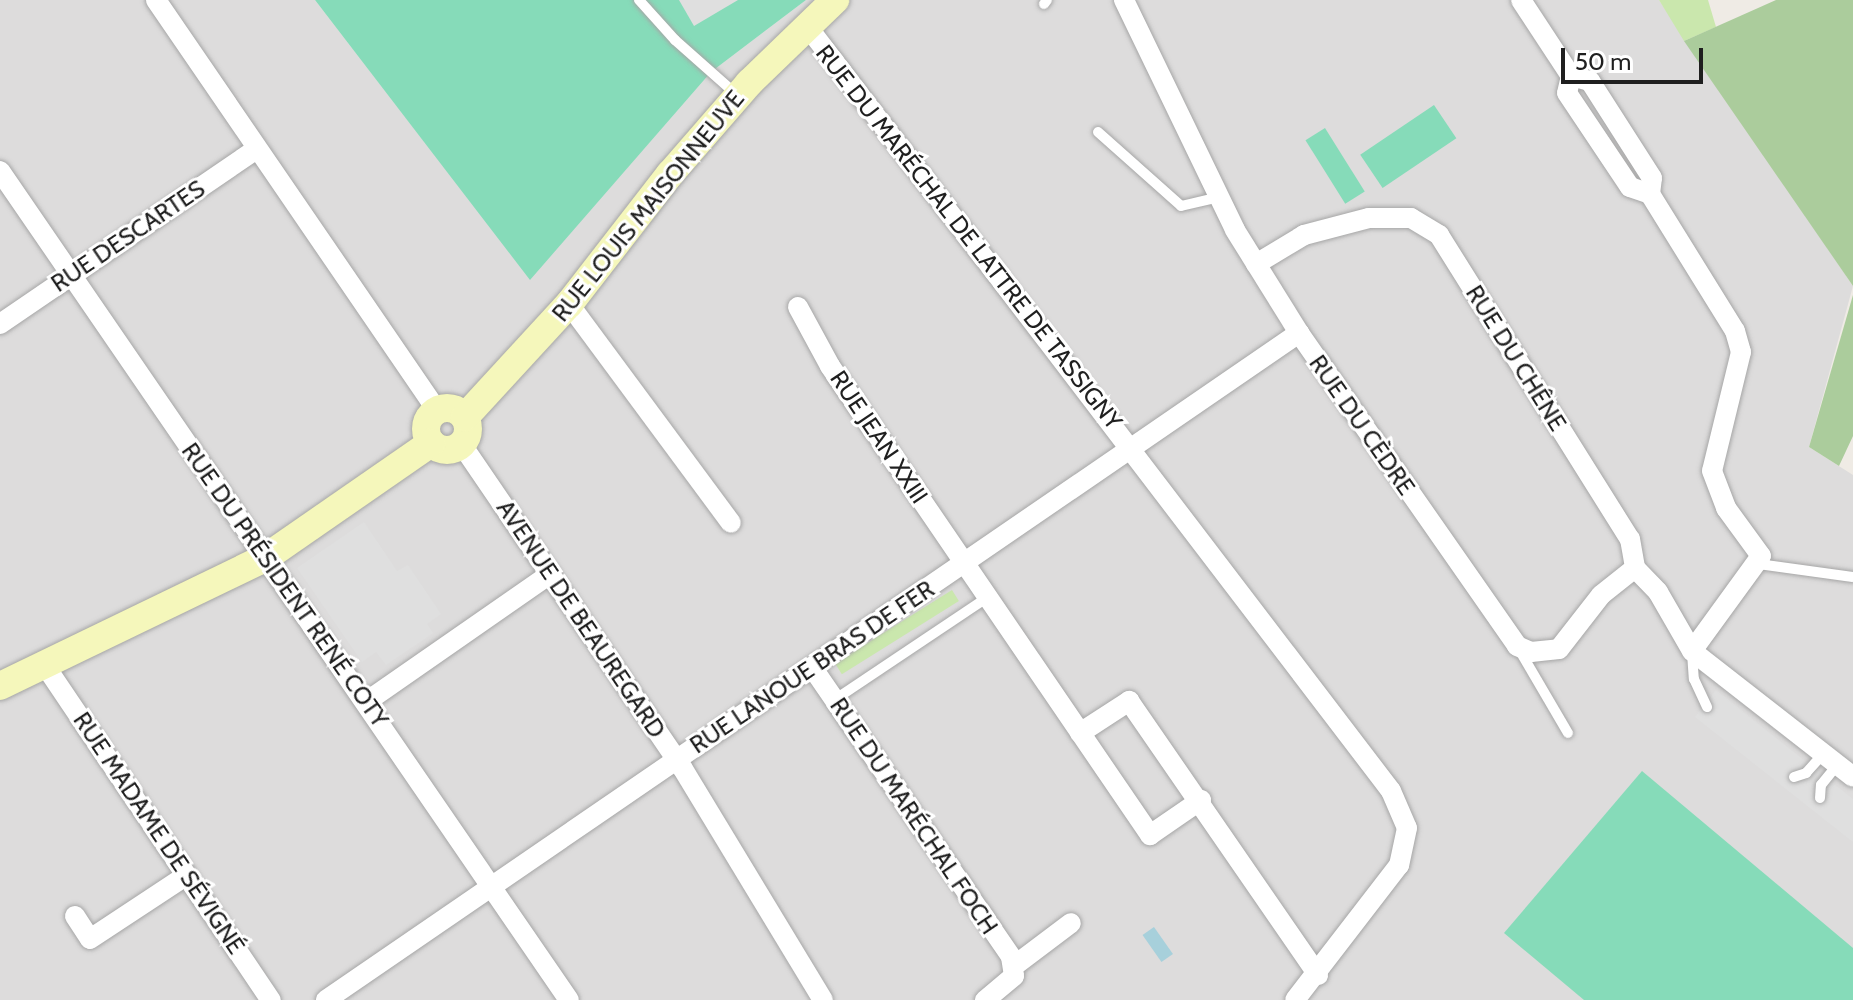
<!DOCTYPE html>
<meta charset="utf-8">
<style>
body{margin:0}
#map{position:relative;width:1853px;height:1000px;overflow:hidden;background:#efebe5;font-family:Cabin,sans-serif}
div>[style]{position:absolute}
.residential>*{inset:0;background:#dddcdc}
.grass>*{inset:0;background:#cae7ad;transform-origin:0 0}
.forest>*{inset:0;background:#abcc9c}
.pitch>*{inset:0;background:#86dbb9;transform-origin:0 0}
.parking>*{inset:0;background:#dfdfdf}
.water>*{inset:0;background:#a7d0db;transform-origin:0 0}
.roads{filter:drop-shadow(0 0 2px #a6a6a6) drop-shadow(0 0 2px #a6a6a6)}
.lane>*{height:10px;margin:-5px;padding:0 5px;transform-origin:5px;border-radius:5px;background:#fff}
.street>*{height:20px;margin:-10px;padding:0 10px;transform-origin:10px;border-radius:10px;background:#fff}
.secondary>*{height:28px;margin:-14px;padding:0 14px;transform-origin:14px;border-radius:14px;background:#f5f7bb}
.secondary>.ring{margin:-14px;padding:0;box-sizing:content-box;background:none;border:28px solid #f5f7bb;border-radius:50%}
span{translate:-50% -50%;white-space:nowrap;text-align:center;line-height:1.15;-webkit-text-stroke:6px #fff;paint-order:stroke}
.street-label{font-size:24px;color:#1f1f1f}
.scale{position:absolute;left:1561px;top:48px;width:142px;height:36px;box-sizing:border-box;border:4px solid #1f1f1f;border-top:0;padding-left:10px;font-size:24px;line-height:28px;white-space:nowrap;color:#1f1f1f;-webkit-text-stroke:6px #fff;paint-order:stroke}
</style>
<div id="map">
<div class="residential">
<div style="clip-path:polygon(0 0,315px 0,530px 279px,711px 72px,806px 0,1659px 0,1853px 286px,1809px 447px,1853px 475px,1853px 1000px,0 1000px)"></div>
</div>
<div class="grass">
<div style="clip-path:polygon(1659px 0,1708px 0,1716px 27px,1684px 41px)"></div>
<div style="left:952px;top:590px;width:13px;height:138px;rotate:58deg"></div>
</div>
<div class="forest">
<div style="clip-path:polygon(1776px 0,1853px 0,1853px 286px,1684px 41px)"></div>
<div style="clip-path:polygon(1853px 295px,1853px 436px,1839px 466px,1809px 447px)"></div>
</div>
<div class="pitch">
<div style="clip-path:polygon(315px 0,806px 0,711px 72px,530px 280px)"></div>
<div style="left:1434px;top:105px;width:40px;height:89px;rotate:56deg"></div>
<div style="left:1325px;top:128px;width:75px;height:23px;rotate:58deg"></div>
<div style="clip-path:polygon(1642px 771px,1853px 948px,1853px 1000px,1584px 1000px,1504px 933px)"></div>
</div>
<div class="parking">
<div style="clip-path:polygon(679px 0,738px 0,694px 26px)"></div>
<div style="clip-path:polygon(364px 522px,397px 571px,408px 565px,441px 614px,427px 624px,433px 633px,386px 665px,376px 652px,362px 662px,297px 568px)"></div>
<div style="clip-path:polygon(1716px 690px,1853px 799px,1853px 842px,1695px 717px)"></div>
</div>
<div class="water">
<div style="left:1154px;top:927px;width:33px;height:14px;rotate:55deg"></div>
</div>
<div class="roads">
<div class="lane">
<div style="left:639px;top:0;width:54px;rotate:48deg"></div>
<div style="left:675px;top:40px;width:83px;rotate:41.6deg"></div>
<div style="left:1044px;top:4px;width:5px;rotate:-53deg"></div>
<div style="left:1098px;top:132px;width:111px;rotate:41.7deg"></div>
<div style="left:1181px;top:206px;width:39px;rotate:-13deg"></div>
<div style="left:1758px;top:564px;width:96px;rotate:7.8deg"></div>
<div style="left:1520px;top:651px;width:95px;rotate:59.7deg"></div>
<div style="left:1692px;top:653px;width:26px;rotate:86deg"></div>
<div style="left:1694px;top:679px;width:31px;rotate:65deg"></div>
<div style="left:834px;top:700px;width:185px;rotate:-33.8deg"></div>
<div style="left:1794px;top:777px;width:13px;rotate:-18deg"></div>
<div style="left:1806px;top:773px;width:25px;rotate:-48deg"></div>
<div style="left:1820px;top:798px;width:13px;rotate:-86deg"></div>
<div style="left:1821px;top:785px;width:26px;rotate:-51deg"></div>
</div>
<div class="street">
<div style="left:156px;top:0;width:497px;rotate:55.6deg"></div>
<div style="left:1124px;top:0;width:255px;rotate:64.2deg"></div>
<div style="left:1235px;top:230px;width:121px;rotate:58.1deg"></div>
<div style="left:1299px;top:333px;width:381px;rotate:55.1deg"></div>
<div style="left:1517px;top:646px;width:15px;rotate:23deg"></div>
<div style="left:1531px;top:652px;width:28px;rotate:-6deg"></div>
<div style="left:1559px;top:649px;width:68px;rotate:-52.1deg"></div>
<div style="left:1601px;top:595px;width:43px;rotate:-38.5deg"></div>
<div style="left:1521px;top:0;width:91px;rotate:56.7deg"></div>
<div style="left:807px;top:26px;width:962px;rotate:52.64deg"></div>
<div style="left:1391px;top:791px;width:40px;rotate:66.6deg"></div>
<div style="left:1407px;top:828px;width:38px;rotate:102deg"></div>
<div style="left:1399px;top:865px;width:170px;rotate:127.6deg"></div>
<div style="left:0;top:171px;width:1005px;rotate:55.54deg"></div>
<div style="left:1650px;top:194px;width:16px;rotate:-83deg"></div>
<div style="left:1652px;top:178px;width:115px;rotate:-122.6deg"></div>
<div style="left:1590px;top:81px;width:20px;rotate:-165deg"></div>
<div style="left:1571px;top:76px;width:17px;rotate:103deg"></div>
<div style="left:1567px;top:93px;width:113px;rotate:56.2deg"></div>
<div style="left:1630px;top:187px;width:21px;rotate:19deg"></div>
<div style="left:1650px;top:194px;width:161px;rotate:58.2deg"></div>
<div style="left:1735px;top:331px;width:22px;rotate:74deg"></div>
<div style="left:1741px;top:352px;width:122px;rotate:103.7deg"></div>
<div style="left:1712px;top:471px;width:40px;rotate:69deg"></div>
<div style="left:1726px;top:508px;width:59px;rotate:53.9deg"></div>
<div style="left:1761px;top:556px;width:117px;rotate:126deg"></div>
<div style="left:1256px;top:264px;width:56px;rotate:-31.1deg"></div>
<div style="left:1304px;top:235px;width:67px;rotate:-14.7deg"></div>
<div style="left:1369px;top:218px;width:42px"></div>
<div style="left:1411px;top:218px;width:33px;rotate:31deg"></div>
<div style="left:1439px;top:235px;width:359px;rotate:57.9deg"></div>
<div style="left:1630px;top:539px;width:29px;rotate:80deg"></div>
<div style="left:1635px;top:568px;width:33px;rotate:46deg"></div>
<div style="left:1658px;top:592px;width:68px;rotate:60deg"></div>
<div style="left:1692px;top:651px;width:204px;rotate:38deg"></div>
<div style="left:569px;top:304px;width:272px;rotate:53.5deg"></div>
<div style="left:798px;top:307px;width:67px;rotate:61.5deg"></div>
<div style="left:830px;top:366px;width:568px;rotate:55.69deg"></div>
<div style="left:1150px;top:835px;width:62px;rotate:-34.5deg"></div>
<div style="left:0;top:324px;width:311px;rotate:-34.3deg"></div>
<div style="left:462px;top:445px;width:392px;rotate:55.7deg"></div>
<div style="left:683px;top:769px;width:270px;rotate:58.8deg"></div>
<div style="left:46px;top:667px;width:402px;rotate:56deg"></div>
<div style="left:812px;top:667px;width:352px;rotate:55.5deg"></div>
<div style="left:1011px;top:957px;width:19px;rotate:81deg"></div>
<div style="left:1014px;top:976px;width:38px;rotate:140deg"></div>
<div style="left:366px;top:702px;width:224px;rotate:-34.8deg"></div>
<div style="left:1080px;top:733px;width:59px;rotate:-33.1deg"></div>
<div style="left:1129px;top:701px;width:333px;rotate:55.4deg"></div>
<div style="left:75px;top:916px;width:27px;rotate:57deg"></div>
<div style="left:90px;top:939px;width:116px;rotate:-33.4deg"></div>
<div style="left:1014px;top:966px;width:71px;rotate:-37deg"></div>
<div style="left:326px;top:1000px;width:1180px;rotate:-34.43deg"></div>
</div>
<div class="secondary">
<div class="ring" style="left:426px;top:408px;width:14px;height:14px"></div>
<div style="left:465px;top:417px;width:154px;rotate:-47.4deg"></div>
<div style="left:569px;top:304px;width:165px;rotate:-52.2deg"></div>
<div style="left:670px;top:174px;width:121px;rotate:-49deg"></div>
<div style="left:749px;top:83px;width:120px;rotate:-44deg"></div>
<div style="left:0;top:686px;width:294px;rotate:-25.8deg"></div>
<div style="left:265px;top:558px;width:202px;rotate:-34.7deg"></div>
</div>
</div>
<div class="street-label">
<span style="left:648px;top:206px;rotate:-51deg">RUE LOUIS MAISONNEUVE</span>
<span style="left:128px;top:236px;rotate:-34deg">RUE DESCARTES</span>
<span style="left:969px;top:237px;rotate:52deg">RUE DU MARÉCHAL DE LATTRE DE TASSIGNY</span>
<span style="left:1516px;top:358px;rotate:58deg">RUE DU CHÊNE</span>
<span style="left:1362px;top:425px;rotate:55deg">RUE DU CÈDRE</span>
<span style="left:879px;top:437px;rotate:56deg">RUE JEAN XXIII</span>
<span style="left:285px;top:585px;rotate:55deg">RUE DU PRÉSIDENT RENÉ COTY</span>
<span style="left:581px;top:619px;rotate:56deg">AVENUE DE BEAUREGARD</span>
<span style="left:812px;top:667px;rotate:-34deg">RUE LANOUE BRAS DE FER</span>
<span style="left:914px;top:816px;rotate:56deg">RUE DU MARÉCHAL FOCH</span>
<span style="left:159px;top:833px;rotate:56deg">RUE MADAME DE SÉVIGNÉ</span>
</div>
<div class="scale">50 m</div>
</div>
